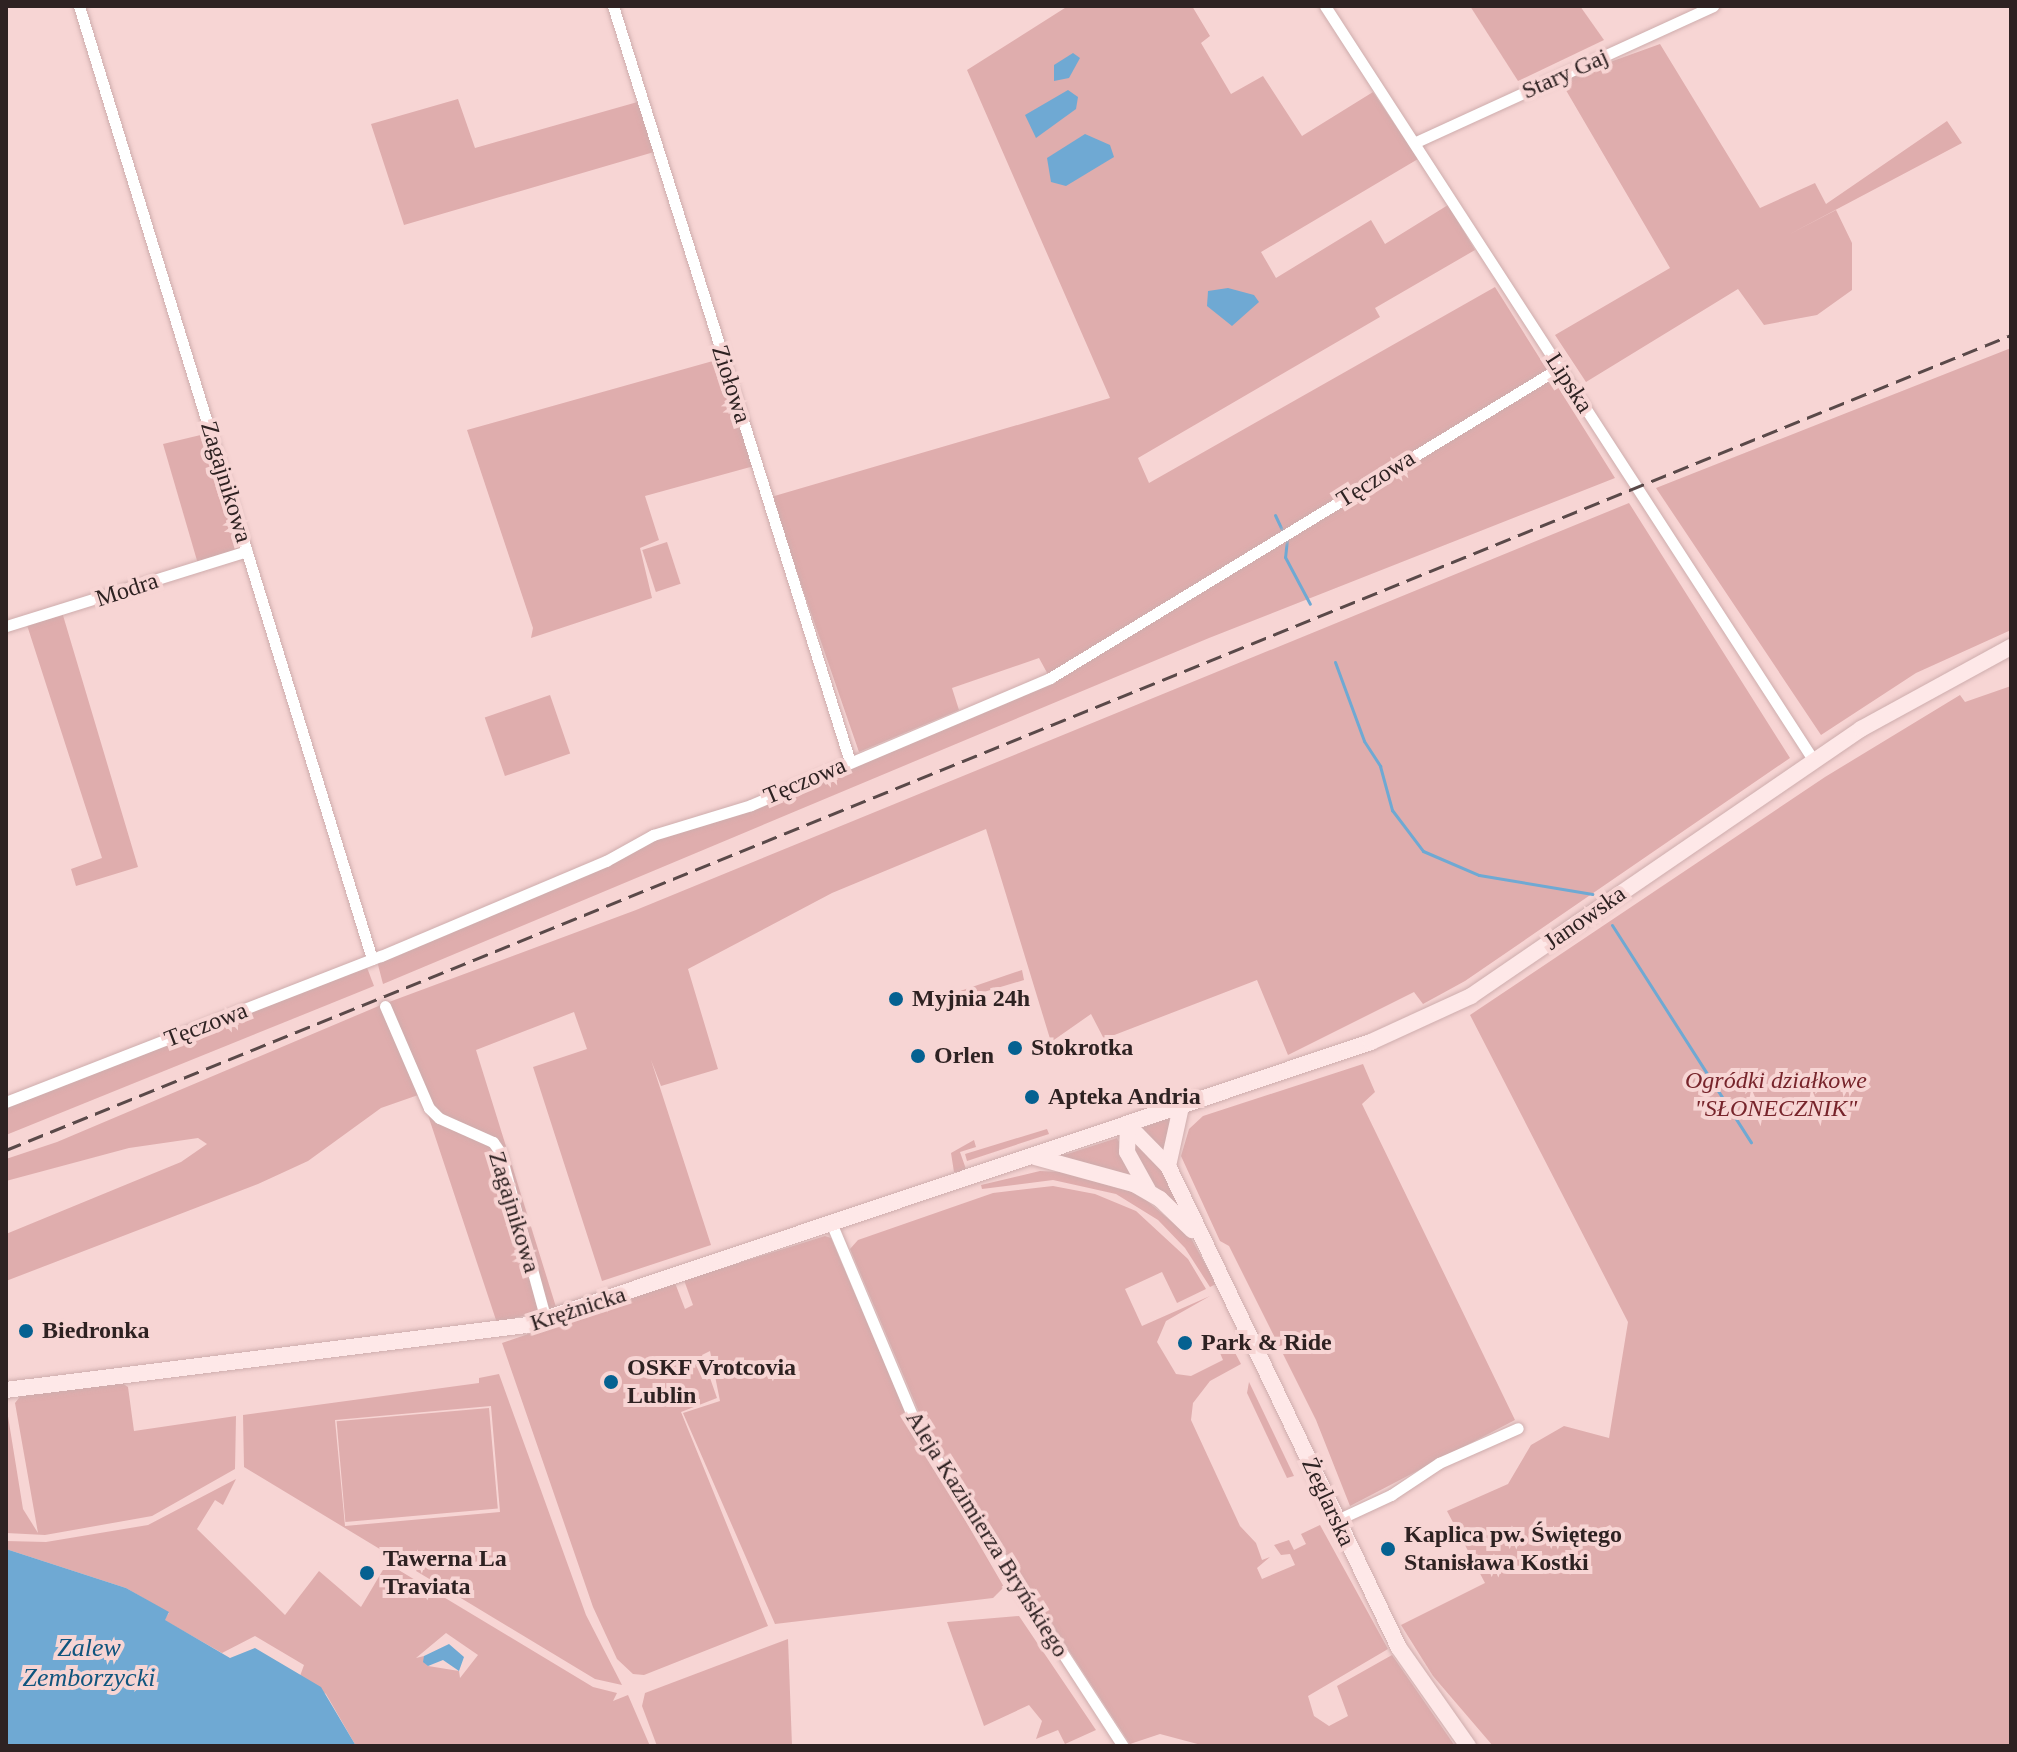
<!DOCTYPE html>
<meta charset="utf-8">
<style>
body{margin:0}
#map{position:relative;width:2017px;height:1752px;overflow:hidden;background:#f7d5d4;font-family:Georgia,serif}
div>[style]{position:absolute}
.green>*{inset:0;background:#dfadad;transform-origin:0 0}
.water>*{inset:0;background:#6fa9d3}
.stream>*{height:3px;margin:-1.5px;padding:0 1.5px;transform-origin:1.5px;border-radius:1.5px;background:#6fa9d3}
.roads{filter:drop-shadow(0 0 2px #ceadad) drop-shadow(0 0 2px #ceadad)}
.street>*{height:11px;margin:-5.5px;padding:0 5.5px;transform-origin:5.5px;border-radius:5.5px;background:#fff}
.secondary>*{height:16px;margin:-8px;padding:0 8px;transform-origin:8px;border-radius:8px;background:#fee8e8}
.rail>*{height:3px;margin-top:-1.5px;transform-origin:0;background:repeating-linear-gradient(90deg,#5a4949 0 16px,transparent 0 24px)}
.dots>*{width:22px;height:22px;translate:-50% -50%;box-sizing:border-box;border:4px solid #f7d5d4;border-radius:50%}
span{translate:-50% -50%;white-space:nowrap;text-align:center;line-height:1.15;-webkit-text-stroke:8px #f7d5d4;paint-order:stroke}
.street-label{font-size:24px;color:#2e2222}
.poi-label{font-size:24px;color:#2e2222;font-weight:700}
.left{translate:0 -50%;text-align:left}
.park-label{font-size:24px;color:#77242b;font-style:italic}
.water-label{font-size:26px;color:#10557e;font-style:italic}
.frame{position:absolute;inset:0;border:8px solid #2e2222;pointer-events:none}
</style>
<div id="map">
<div class="green">
<div style="clip-path:polygon(1068px 6px,1192px 6px,1210px 36px,1201px 43px,1231px 94px,1263px 76px,1302px 136px,1373px 92px,1418px 159px,1261px 252px,1276px 278px,1371px 220px,1385px 244px,1448px 205px,1475px 250px,1375px 308px,1380px 317px,1138px 458px,1149px 483px,1495px 287px,1615px 478px,1209px 638px,383px 984px,377px 961px,656px 838px,1051px 680px,1039px 658px,952px 688px,959px 710px,859px 752px,771px 497px,1110px 398px,967px 70px)"></div>
<div style="clip-path:polygon(1470px 6px,1580px 6px,1604px 40px,1518px 81px)"></div>
<div style="clip-path:polygon(1660px 44px,1760px 208px,1815px 183px,1826px 204px,1947px 121px,1962px 143px,1788px 235px,1836px 210px,1852px 243px,1852px 290px,1817px 315px,1764px 325px,1738px 289px,1586px 382px,1555px 335px,1670px 268px,1560px 80px)"></div>
<div style="clip-path:polygon(458px 99px,475px 148px,641px 101px,654px 152px,404px 225px,371px 124px)"></div>
<div style="clip-path:polygon(2011px 348px,2011px 630px,1916px 673px,1821px 735px,1656px 488px)"></div>
<div style="clip-path:polygon(720px 359px,754px 466px,645px 496px,659px 540px,640px 548px,652px 598px,531px 638px,533px 628px,467px 430px)"></div>
<div style="clip-path:polygon(209px 433px,241px 543px,236px 550px,198px 564px,163px 444px)"></div>
<div style="clip-path:polygon(1629px 503px,1790px 758px,1465px 981px,1423px 1004px,1414px 992px,1288px 1055px,1257px 980px,1104px 1039px,1091px 1014px,1051px 1042px,986px 829px,832px 893px,688px 969px,718px 1069px,661px 1086px,651px 1060px,711px 1245px,602px 1281px,533px 1067px,587px 1049px,574px 1012px,476px 1050px,556px 1307px,497px 1323px,421px 1094px,381px 1108px,308px 1161px,258px 1184px,6px 1281px,6px 1234px,181px 1162px,207px 1144px,198px 1138px,129px 1148px,6px 1181px,6px 1159px,57px 1142px,381px 1005px,636px 910px)"></div>
<div style="left:667px;top:542px;width:44px;height:26px;rotate:72deg"></div>
<div style="clip-path:polygon(62px 612px,138px 867px,76px 886px,71px 869px,102px 858px,26px 622px)"></div>
<div style="clip-path:polygon(2011px 686px,2011px 1745px,1493px 1746px,1433px 1676px,1401px 1625px,1485px 1583px,1447px 1511px,1508px 1484px,1531px 1445px,1564px 1426px,1609px 1438px,1628px 1322px,1470px 1015px,1825px 777px,1960px 695px,1965px 702px)"></div>
<div style="left:550px;top:695px;width:62px;height:69px;rotate:71deg"></div>
<div style="clip-path:polygon(366px 965px,374px 986px,6px 1135px,6px 1105px)"></div>
<div style="clip-path:polygon(1022px 970px,1024px 980px,937px 1006px,928px 1002px)"></div>
<div style="clip-path:polygon(1363px 1064px,1375px 1092px,1362px 1104px,1515px 1420px,1350px 1506px,1316px 1420px,1229px 1246px,1220px 1241px,1181px 1156px,1189px 1129px,1203px 1116px)"></div>
<div style="clip-path:polygon(1168px 1118px,1172px 1121px,1165px 1154px,1142px 1128px)"></div>
<div style="clip-path:polygon(1047px 1129px,1049px 1134px,967px 1161px,965px 1154px)"></div>
<div style="clip-path:polygon(1117px 1138px,1139px 1180px,1058px 1157px)"></div>
<div style="clip-path:polygon(1137px 1138px,1152px 1152px,1180px 1206px,1175px 1207px,1150px 1180px,1133px 1147px)"></div>
<div style="clip-path:polygon(974px 1140px,976px 1147px,960px 1152px,967px 1172px,954px 1172px,951px 1153px)"></div>
<div style="clip-path:polygon(1040px 1171px,1080px 1173px,1140px 1195px,1191px 1238px,1216px 1284px,1210px 1287px,1185px 1248px,1158px 1220px,1116px 1194px,1053px 1180px,982px 1189px,981px 1185px)"></div>
<div style="clip-path:polygon(1053px 1186px,1095px 1194px,1136px 1211px,1188px 1259px,1206px 1289px,1177px 1303px,1162px 1272px,1125px 1289px,1142px 1326px,1210px 1296px,1166px 1321px,1157px 1342px,1176px 1374px,1191px 1376px,1223px 1360px,1220px 1353px,1232px 1347px,1241px 1364px,1210px 1381px,1193px 1403px,1191px 1420px,1240px 1526px,1256px 1543px,1262px 1560px,1270px 1557px,1257px 1568px,1262px 1579px,1295px 1565px,1290px 1554px,1281px 1555px,1274px 1545px,1289px 1540px,1294px 1550px,1306px 1544px,1301px 1534px,1320px 1525px,1388px 1649px,1308px 1696px,1314px 1716px,1329px 1726px,1348px 1716px,1337px 1686px,1392px 1655px,1455px 1746px,1205px 1746px,1160px 1734px,1130px 1744px,929px 1436px,850px 1249px,858px 1240px,993px 1193px)"></div>
<div style="clip-path:polygon(825px 1236px,831px 1238px,915px 1434px,1004px 1587px,993px 1598px,775px 1624px,683px 1413px,720px 1401px,710px 1351px,702px 1355px,717px 1398px,681px 1412px,768px 1626px,644px 1675px,633px 1674px,617px 1659px,593px 1607px,502px 1343px,675px 1283px,685px 1309px,693px 1305px,684px 1280px)"></div>
<div style="clip-path:polygon(evenodd,499px 1374px,586px 1615px,622px 1685px,595px 1679px,244px 1467px,243px 1415px,479px 1383px,479px 1378px,499px 1374px,491px 1406px,500px 1512px,345px 1526px,335px 1420px,491px 1406px)"></div>
<div style="clip-path:polygon(117px 1380px,128px 1387px,134px 1431px,236px 1416px,235px 1469px,152px 1516px,45px 1535px,6px 1533px,6px 1404px,23px 1509px,38px 1533px,15px 1403px,22px 1394px)"></div>
<div style="clip-path:polygon(1249px 1382px,1294px 1476px,1287px 1478px,1247px 1393px)"></div>
<div style="left:489px;top:1408px;width:101px;height:153px;rotate:85deg"></div>
<div style="clip-path:polygon(evenodd,236px 1479px,223px 1505px,215px 1500px,197px 1529px,285px 1615px,319px 1571px,361px 1607px,387px 1563px,593px 1687px,617px 1693px,613px 1701px,628px 1695px,650px 1746px,356px 1746px,326px 1694px,300px 1676px,304px 1665px,255px 1636px,222px 1653px,164px 1620px,169px 1613px,126px 1588px,6px 1549px,6px 1541px,46px 1542px,148px 1525px,236px 1479px,446px 1633px,478px 1655px,460px 1678px,459px 1671px,428px 1666px,424px 1656px,416px 1658px,446px 1633px)"></div>
<div style="clip-path:polygon(1019px 1616px,1096px 1730px,1065px 1744px,1058px 1730px,1036px 1739px,1042px 1721px,1029px 1705px,984px 1726px,947px 1622px)"></div>
<div style="clip-path:polygon(788px 1639px,792px 1746px,657px 1746px,642px 1706px,645px 1693px)"></div>
</div>
<div class="water">
<div style="clip-path:polygon(1073px 53px,1080px 58px,1069px 78px,1054px 81px,1054px 65px)"></div>
<div style="clip-path:polygon(1068px 90px,1078px 97px,1076px 109px,1036px 138px,1025px 115px)"></div>
<div style="clip-path:polygon(1085px 134px,1110px 145px,1114px 157px,1066px 186px,1051px 182px,1047px 158px)"></div>
<div style="clip-path:polygon(1228px 288px,1254px 295px,1259px 302px,1232px 326px,1207px 306px,1208px 291px)"></div>
<div style="clip-path:polygon(6px 1549px,126px 1588px,169px 1612px,165px 1620px,230px 1658px,255px 1648px,321px 1687px,356px 1746px,6px 1746px)"></div>
<div style="clip-path:polygon(449px 1644px,464px 1657px,459px 1671px,443px 1660px,428px 1666px,423px 1662px,424px 1656px)"></div>
</div>
<div class="stream">
<div style="left:1275px;top:515px;width:19px;rotate:65deg"></div>
<div style="left:1287px;top:539px;width:18px;rotate:96deg"></div>
<div style="left:1285px;top:557px;width:53px;rotate:62deg"></div>
<div style="left:1335px;top:662px;width:84px;rotate:69.8deg"></div>
<div style="left:1364px;top:741px;width:30px;rotate:57deg"></div>
<div style="left:1380px;top:766px;width:46px;rotate:74.7deg"></div>
<div style="left:1392px;top:810px;width:51px;rotate:52.9deg"></div>
<div style="left:1423px;top:851px;width:61px;rotate:23.2deg"></div>
<div style="left:1479px;top:875px;width:115px;rotate:9.5deg"></div>
<div style="left:1612px;top:925px;width:258px;rotate:57.4deg"></div>
</div>
<div class="roads">
<div class="street">
<div style="left:79px;top:6px;width:997px;rotate:72.91deg"></div>
<div style="left:613px;top:6px;width:792px;rotate:72.59deg"></div>
<div style="left:1325px;top:6px;width:900px;rotate:57.07deg"></div>
<div style="left:1416px;top:142px;width:327px;rotate:-24.6deg"></div>
<div style="left:6px;top:626px;width:252px;rotate:-17.3deg"></div>
<div style="left:385px;top:1006px;width:111px;rotate:66.7deg"></div>
<div style="left:429px;top:1108px;width:14px;rotate:45deg"></div>
<div style="left:439px;top:1118px;width:59px;rotate:24deg"></div>
<div style="left:493px;top:1142px;width:12px;rotate:55deg"></div>
<div style="left:500px;top:1152px;width:174px;rotate:74.7deg"></div>
<div style="left:6px;top:1102px;width:402px;rotate:-21.3deg"></div>
<div style="left:381px;top:956px;width:244px;rotate:-22.9deg"></div>
<div style="left:606px;top:861px;width:54px;rotate:-29deg"></div>
<div style="left:653px;top:835px;width:102px;rotate:-17deg"></div>
<div style="left:751px;top:805px;width:325px;rotate:-23deg"></div>
<div style="left:1050px;top:678px;width:596px;rotate:-31.34deg"></div>
<div style="left:832px;top:1225px;width:225px;rotate:67.2deg"></div>
<div style="left:919px;top:1432px;width:374px;rotate:57deg"></div>
<div style="left:1337px;top:1520px;width:60px;rotate:-24.8deg"></div>
<div style="left:1391px;top:1495px;width:58px;rotate:-33.7deg"></div>
<div style="left:1439px;top:1463px;width:86px;rotate:-23.9deg"></div>
</div>
<div class="secondary">
<div style="left:1128px;top:1125px;width:57px;rotate:45.7deg"></div>
<div style="left:1168px;top:1166px;width:534px;rotate:64.39deg"></div>
<div style="left:1399px;top:1648px;width:120px;rotate:54.9deg"></div>
<div style="left:1128px;top:1125px;width:27px;rotate:92deg"></div>
<div style="left:1127px;top:1152px;width:43px;rotate:61.1deg"></div>
<div style="left:1035px;top:1157px;width:103px;rotate:15.3deg"></div>
<div style="left:1134px;top:1184px;width:30px;rotate:30deg"></div>
<div style="left:1160px;top:1199px;width:45px;rotate:44.1deg"></div>
<div style="left:1168px;top:1166px;width:60px;rotate:-77.6deg"></div>
<div style="left:6px;top:1390px;width:525px;rotate:-7.11deg"></div>
<div style="left:527px;top:1325px;width:890px;rotate:-18.54deg"></div>
<div style="left:1371px;top:1042px;width:110px;rotate:-24.7deg"></div>
<div style="left:1471px;top:996px;width:473px;rotate:-34.4deg"></div>
<div style="left:1861px;top:729px;width:171px;rotate:-28.7deg"></div>
</div>
</div>
<div class="rail">
<div style="left:6px;top:1150px;width:2164px;rotate:-22.12deg"></div>
</div>
<div class="dots">
<div style="left:896px;top:999px;background:#056191"></div>
<div style="left:1015px;top:1048px;background:#056191"></div>
<div style="left:918px;top:1056px;background:#056191"></div>
<div style="left:1032px;top:1097px;background:#056191"></div>
<div style="left:26px;top:1331px;background:#056191"></div>
<div style="left:1185px;top:1343px;background:#056191"></div>
<div style="left:611px;top:1382px;background:#056191"></div>
<div style="left:1388px;top:1549px;background:#056191"></div>
<div style="left:367px;top:1573px;background:#056191"></div>
</div>
<div class="street-label">
<span style="left:1565px;top:74px;rotate:-24deg">Stary Gaj</span>
<span style="left:1569px;top:383px;rotate:57deg">Lipska</span>
<span style="left:731px;top:384px;rotate:72deg">Ziołowa</span>
<span style="left:1376px;top:479px;rotate:-32deg">Tęczowa</span>
<span style="left:226px;top:482px;rotate:73deg">Zagajnikowa</span>
<span style="left:127px;top:590px;rotate:-18deg">Modra</span>
<span style="left:805px;top:781px;rotate:-23deg">Tęczowa</span>
<span style="left:1585px;top:918px;rotate:-35deg">Janowska</span>
<span style="left:206px;top:1025px;rotate:-21deg">Tęczowa</span>
<span style="left:514px;top:1212px;rotate:73deg">Zagajnikowa</span>
<span style="left:578px;top:1309px;rotate:-18deg">Krężnicka</span>
<span style="left:1328px;top:1502px;rotate:65deg">Żeglarska</span>
<span style="left:987px;top:1534px;rotate:58deg">Aleja Kazimierza Bryńskiego</span>
</div>
<div class="poi-label">
<span class="left" style="left:912px;top:999px">Myjnia 24h</span>
<span class="left" style="left:1031px;top:1048px">Stokrotka</span>
<span class="left" style="left:934px;top:1056px">Orlen</span>
<span class="left" style="left:1048px;top:1097px">Apteka Andria</span>
<span class="left" style="left:42px;top:1331px">Biedronka</span>
<span class="left" style="left:1201px;top:1343px">Park &amp; Ride</span>
<span class="left" style="left:627px;top:1382px">OSKF Vrotcovia<br>Lublin</span>
<span class="left" style="left:1404px;top:1549px">Kaplica pw. Świętego<br>Stanisława Kostki</span>
<span class="left" style="left:383px;top:1573px">Tawerna La<br>Traviata</span>
</div>
<div class="park-label">
<span style="left:1776px;top:1095px">Ogródki działkowe<br>"SŁONECZNIK"</span>
</div>
<div class="water-label">
<span style="left:89px;top:1663px">Zalew<br>Zemborzycki</span>
</div>
<div class="frame"></div>
</div>
